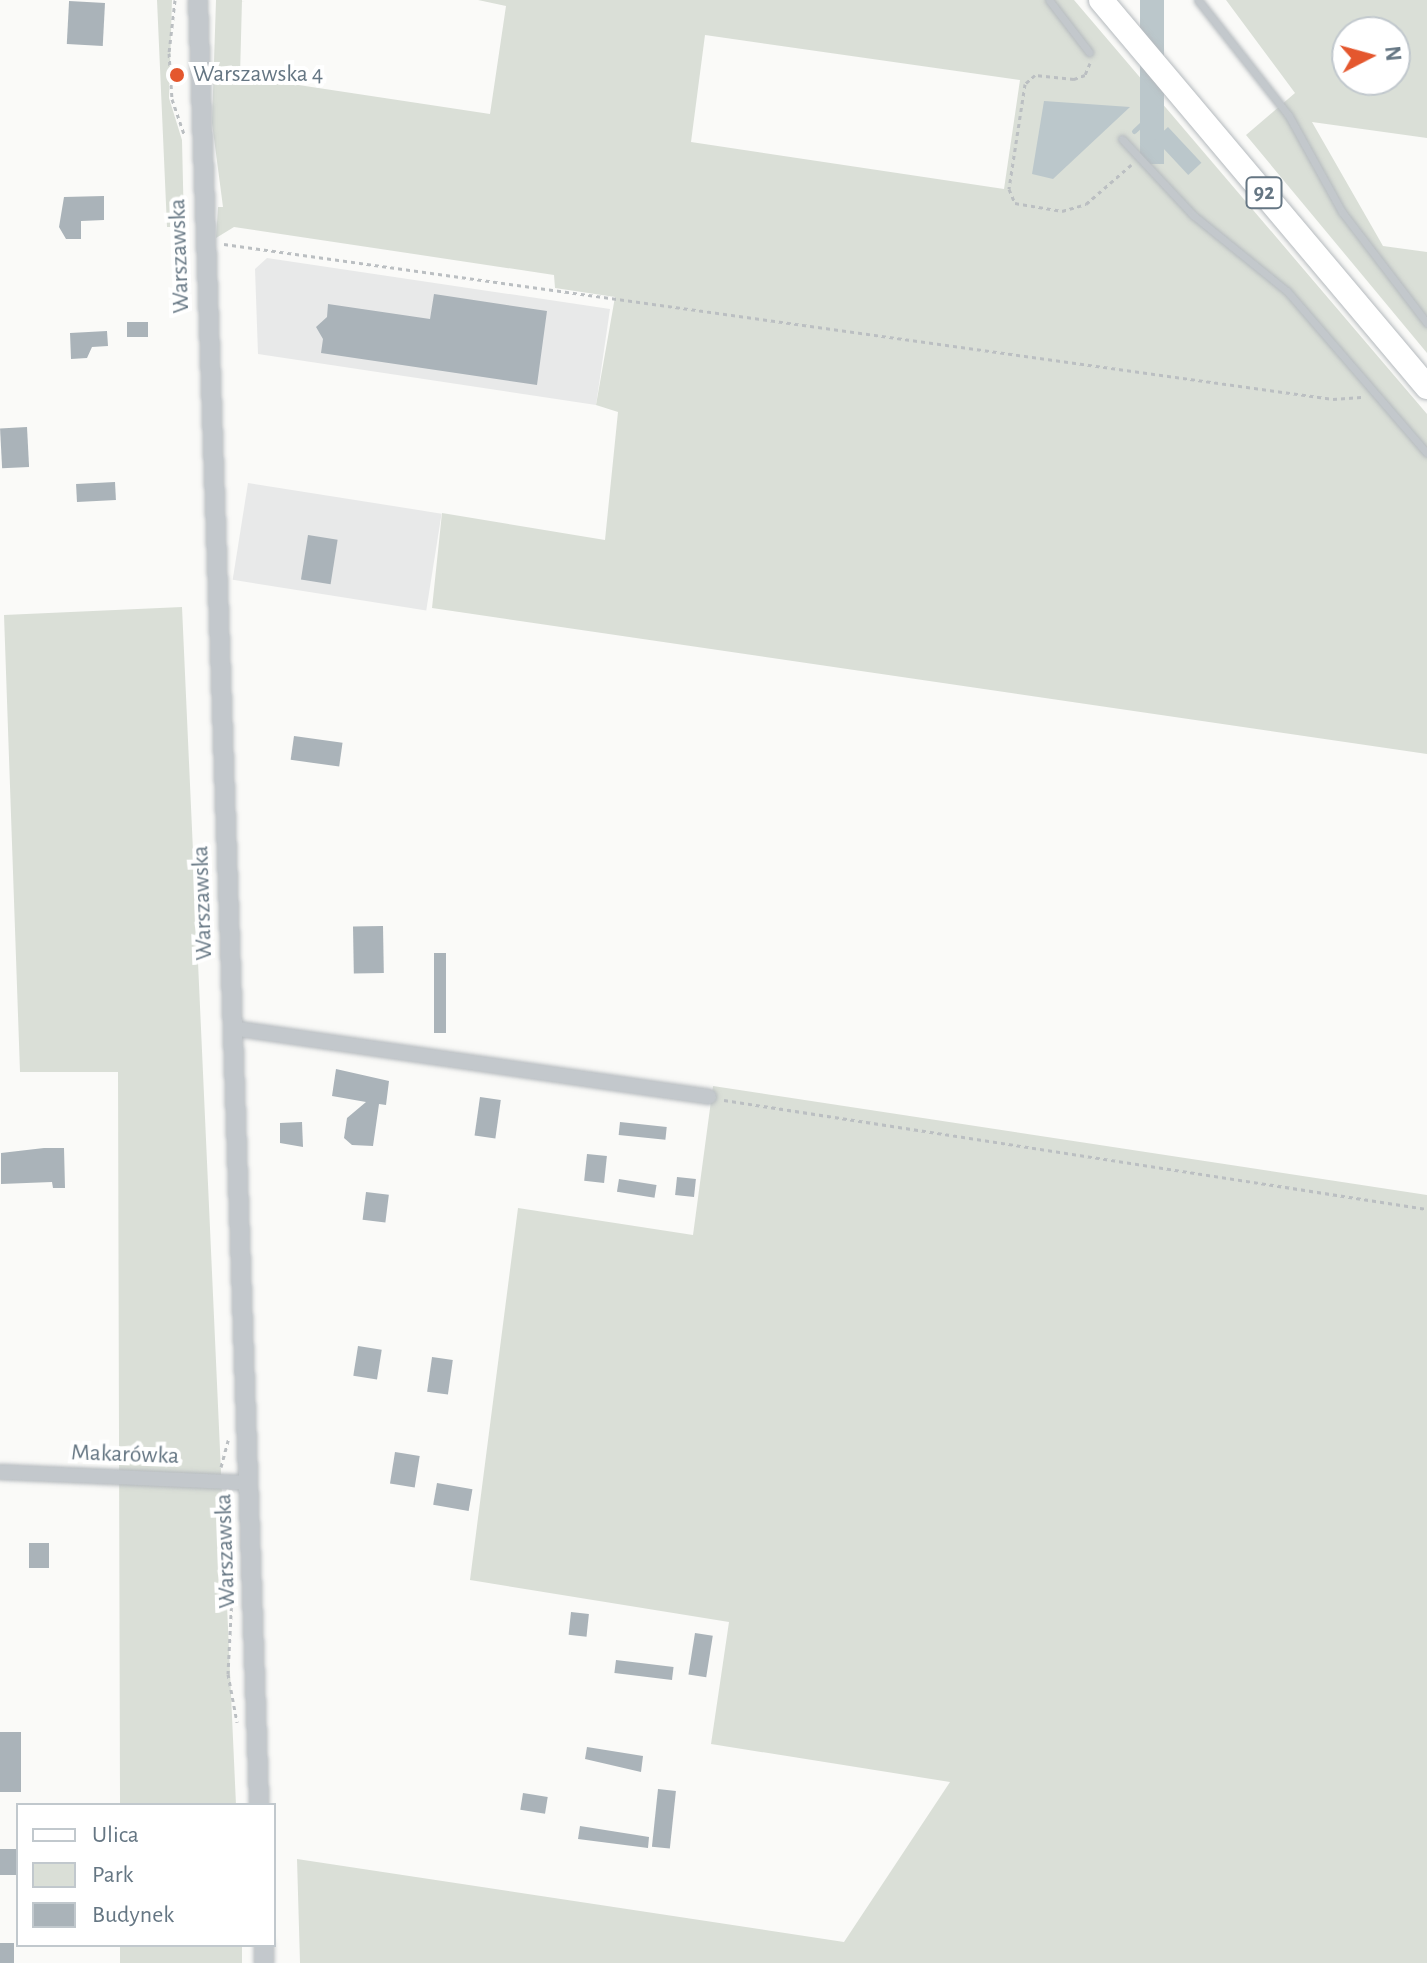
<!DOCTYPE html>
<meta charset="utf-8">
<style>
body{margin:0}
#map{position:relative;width:1427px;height:1963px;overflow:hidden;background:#fafaf8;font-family:"Alegreya Sans",sans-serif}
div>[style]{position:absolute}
.built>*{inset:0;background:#e8e9e9;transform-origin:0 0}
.green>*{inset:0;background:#dadfd7;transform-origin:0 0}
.water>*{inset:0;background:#bbc7cb;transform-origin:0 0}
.stream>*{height:5px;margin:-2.5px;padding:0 2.5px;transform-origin:2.5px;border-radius:2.5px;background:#bbc7cb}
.building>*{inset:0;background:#aab3b9;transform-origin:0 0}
.path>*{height:3px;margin-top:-1.5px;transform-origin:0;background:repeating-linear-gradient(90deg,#bbbfc2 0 4px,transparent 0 8px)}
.roads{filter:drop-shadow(0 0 2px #b5babe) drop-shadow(0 0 2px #b5babe)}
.service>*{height:7px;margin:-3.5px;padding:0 3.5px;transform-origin:3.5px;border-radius:3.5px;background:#c3c8cc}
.minor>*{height:14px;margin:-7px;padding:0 7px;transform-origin:7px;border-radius:7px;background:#c3c8cc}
.tertiary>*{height:18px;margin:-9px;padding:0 9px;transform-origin:9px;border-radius:9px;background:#c3c8cc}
.primary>*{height:24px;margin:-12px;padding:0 12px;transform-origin:12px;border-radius:12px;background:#fff}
.dots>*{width:22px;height:22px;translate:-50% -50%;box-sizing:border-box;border:4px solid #fff;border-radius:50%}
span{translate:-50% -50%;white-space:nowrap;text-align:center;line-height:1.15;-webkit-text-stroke:8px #fff;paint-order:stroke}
.shield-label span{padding:2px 6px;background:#fff;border:2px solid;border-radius:6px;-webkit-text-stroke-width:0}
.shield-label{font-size:22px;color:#657683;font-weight:700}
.poi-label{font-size:24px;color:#657683}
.left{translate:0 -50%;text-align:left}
.street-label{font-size:24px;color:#657683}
.legend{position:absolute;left:16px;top:1803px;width:260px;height:144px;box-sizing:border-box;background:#fff;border:2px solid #c1c8cd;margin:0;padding:10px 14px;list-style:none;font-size:24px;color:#657683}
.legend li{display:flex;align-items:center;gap:16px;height:40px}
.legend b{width:40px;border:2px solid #c1c8cd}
.north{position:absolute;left:1331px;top:16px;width:80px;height:80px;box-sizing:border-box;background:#fff;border:2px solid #c1c8cd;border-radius:50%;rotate:84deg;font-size:22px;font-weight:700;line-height:32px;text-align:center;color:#657683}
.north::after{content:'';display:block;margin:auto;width:28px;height:36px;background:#e4572e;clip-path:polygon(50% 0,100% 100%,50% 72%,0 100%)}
</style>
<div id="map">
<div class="built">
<div style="clip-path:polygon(267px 258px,610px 309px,596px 405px,258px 354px,255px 269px)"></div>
<div style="left:248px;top:483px;width:196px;height:98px;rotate:9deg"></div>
</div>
<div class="green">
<div style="clip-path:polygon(157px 0,172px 0,169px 98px,182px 140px,184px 227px,167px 227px)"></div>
<div style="clip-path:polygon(evenodd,216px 0,242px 0,240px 76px,490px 114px,506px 6px,478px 0,1074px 0,1427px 414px,1427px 754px,432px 608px,442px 513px,605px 540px,618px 412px,596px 405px,615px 297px,555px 288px,554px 275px,234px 227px,216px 238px,218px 207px,223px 207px,212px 123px,216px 0,705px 35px,1020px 80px,1004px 189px,691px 142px,705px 35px)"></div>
<div style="clip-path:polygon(evenodd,1226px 0,1427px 0,1427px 138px,1312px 122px,1383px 246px,1427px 252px,1427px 353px,1246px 135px,1295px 93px,1226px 0,1347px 32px,1395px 32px,1395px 80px,1347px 80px,1347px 32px)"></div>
<div style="clip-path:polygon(182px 607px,236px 1805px,120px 1805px,118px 1072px,20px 1072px,4px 615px)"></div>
<div style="clip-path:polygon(713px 1086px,1427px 1195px,1427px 1963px,300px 1963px,297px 1859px,844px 1942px,950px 1782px,711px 1744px,729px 1622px,470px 1580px,518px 1208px,693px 1235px)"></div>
<div style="left:120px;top:1945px;width:122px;height:18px"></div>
</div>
<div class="water">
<div style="left:1140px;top:0;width:24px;height:164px"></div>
<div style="clip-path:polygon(1044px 101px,1130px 107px,1053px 179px,1032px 174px)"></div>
<div style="left:1168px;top:127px;width:49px;height:18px;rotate:47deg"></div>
</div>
<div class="stream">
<div style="left:1134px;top:131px;width:35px;rotate:-43deg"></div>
</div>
<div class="building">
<div style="left:105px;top:3px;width:43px;height:36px;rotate:93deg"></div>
<div style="clip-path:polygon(104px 196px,104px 220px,81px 221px,81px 239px,66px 239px,59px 227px,64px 197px)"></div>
<div style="clip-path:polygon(434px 294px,547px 311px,537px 385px,321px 353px,323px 339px,316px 327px,327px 317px,328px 304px,430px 319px)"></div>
<div style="left:148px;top:322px;width:15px;height:21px;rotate:90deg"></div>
<div style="clip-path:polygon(107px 331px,108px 346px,92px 347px,87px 358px,71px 359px,70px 333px)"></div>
<div style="left:27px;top:427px;width:40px;height:27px;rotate:87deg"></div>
<div style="left:115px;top:482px;width:18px;height:39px;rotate:87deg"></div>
<div style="left:308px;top:535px;width:30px;height:45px;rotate:9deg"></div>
<div style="left:294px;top:736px;width:49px;height:24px;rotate:8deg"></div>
<div style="left:383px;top:926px;width:47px;height:30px;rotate:89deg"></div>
<div style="left:434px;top:953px;width:12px;height:80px"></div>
<div style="clip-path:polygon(336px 1069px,389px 1081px,386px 1105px,379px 1104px,373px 1146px,352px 1145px,344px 1138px,347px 1118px,366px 1102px,332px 1096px)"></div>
<div style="left:480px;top:1097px;width:21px;height:39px;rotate:8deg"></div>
<div style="clip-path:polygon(302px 1122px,303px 1147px,280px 1143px,280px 1123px)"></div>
<div style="left:620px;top:1122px;width:47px;height:13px;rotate:6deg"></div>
<div style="clip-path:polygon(44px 1148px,64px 1148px,65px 1188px,53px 1188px,52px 1182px,1px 1184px,1px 1153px)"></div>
<div style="left:587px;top:1154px;width:20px;height:27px;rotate:6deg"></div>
<div style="left:677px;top:1177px;width:19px;height:18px;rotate:6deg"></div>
<div style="left:619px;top:1179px;width:38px;height:13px;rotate:9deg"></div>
<div style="left:366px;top:1192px;width:23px;height:28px;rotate:7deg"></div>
<div style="left:358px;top:1346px;width:24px;height:30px;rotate:9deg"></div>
<div style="left:432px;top:1357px;width:21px;height:35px;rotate:8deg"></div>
<div style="left:395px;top:1452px;width:25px;height:32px;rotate:9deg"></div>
<div style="left:437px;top:1483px;width:36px;height:22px;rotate:10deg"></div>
<div style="left:29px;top:1543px;width:20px;height:25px"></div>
<div style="left:571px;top:1612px;width:18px;height:23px;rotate:6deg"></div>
<div style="left:695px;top:1633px;width:18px;height:42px;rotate:9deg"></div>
<div style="left:616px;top:1660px;width:58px;height:13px;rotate:7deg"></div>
<div style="left:0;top:1732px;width:21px;height:60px"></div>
<div style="clip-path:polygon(587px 1747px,643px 1756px,641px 1772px,585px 1759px)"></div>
<div style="left:658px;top:1789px;width:18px;height:58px;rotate:6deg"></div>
<div style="left:523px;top:1793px;width:25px;height:17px;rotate:9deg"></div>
<div style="clip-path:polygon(580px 1826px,649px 1837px,648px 1848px,578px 1839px)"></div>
<div style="left:0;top:1849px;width:18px;height:26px"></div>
<div style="left:0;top:1943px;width:14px;height:20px"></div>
</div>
<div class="path">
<div style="left:175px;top:0;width:53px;rotate:96.5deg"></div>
<div style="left:169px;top:53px;width:46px;rotate:86.3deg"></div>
<div style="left:172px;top:99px;width:37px;rotate:71deg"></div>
<div style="left:1090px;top:63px;width:13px;rotate:113deg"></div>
<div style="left:1085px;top:75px;width:12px;rotate:160deg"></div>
<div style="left:1074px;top:79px;width:39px;rotate:-174deg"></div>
<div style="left:1035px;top:75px;width:13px;rotate:138deg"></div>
<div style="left:1025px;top:84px;width:106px;rotate:98.7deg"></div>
<div style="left:1009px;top:189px;width:15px;rotate:67deg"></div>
<div style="left:1015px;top:203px;width:48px;rotate:9.7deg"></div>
<div style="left:1062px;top:211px;width:25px;rotate:-16deg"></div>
<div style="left:1086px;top:204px;width:60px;rotate:-40.9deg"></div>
<div style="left:224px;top:244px;width:1120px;rotate:7.96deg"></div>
<div style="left:1333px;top:399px;width:32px;rotate:-4deg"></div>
<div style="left:724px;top:1100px;width:711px;rotate:8.81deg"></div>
<div style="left:221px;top:1467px;width:28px;rotate:-75deg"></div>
<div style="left:222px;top:1497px;width:36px;rotate:76deg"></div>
<div style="left:233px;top:1575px;width:99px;rotate:92.9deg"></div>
<div style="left:228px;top:1674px;width:49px;rotate:79.4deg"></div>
</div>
<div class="roads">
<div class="service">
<div style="left:1049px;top:0;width:66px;rotate:52.4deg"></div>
<div style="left:1198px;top:0;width:147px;rotate:51.9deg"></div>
<div style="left:1289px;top:116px;width:110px;rotate:61.1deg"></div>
<div style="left:1342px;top:212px;width:140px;rotate:52.6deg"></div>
<div style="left:1122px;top:139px;width:104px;rotate:46.9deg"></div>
<div style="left:1193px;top:215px;width:121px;rotate:39deg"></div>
<div style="left:1287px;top:291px;width:214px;rotate:49.2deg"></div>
</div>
<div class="minor">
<div style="left:232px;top:1028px;width:482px;rotate:8.2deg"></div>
<div style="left:0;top:1472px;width:248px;rotate:2.5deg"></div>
</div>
<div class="tertiary">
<div style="left:198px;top:0;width:1806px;rotate:88.06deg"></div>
<div style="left:264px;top:1945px;width:18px;rotate:90deg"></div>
</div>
<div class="primary">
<div style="left:1101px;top:0;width:506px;rotate:49.89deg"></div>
</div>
</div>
<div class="dots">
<div style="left:177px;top:75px;background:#e4572e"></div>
</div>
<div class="shield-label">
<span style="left:1264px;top:193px">92</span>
</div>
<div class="poi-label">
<span class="left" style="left:193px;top:75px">Warszawska 4</span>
</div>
<div class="street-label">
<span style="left:180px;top:256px;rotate:-92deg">Warszawska</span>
<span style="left:203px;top:903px;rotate:-92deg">Warszawska</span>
<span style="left:125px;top:1455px;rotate:2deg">Makarówka</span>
<span style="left:226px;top:1551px;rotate:-92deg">Warszawska</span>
</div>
<ul class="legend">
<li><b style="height:10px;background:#fff"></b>Ulica</li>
<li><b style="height:22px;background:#dadfd7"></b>Park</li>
<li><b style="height:22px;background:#aab3b9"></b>Budynek</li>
</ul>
<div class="north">N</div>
</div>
